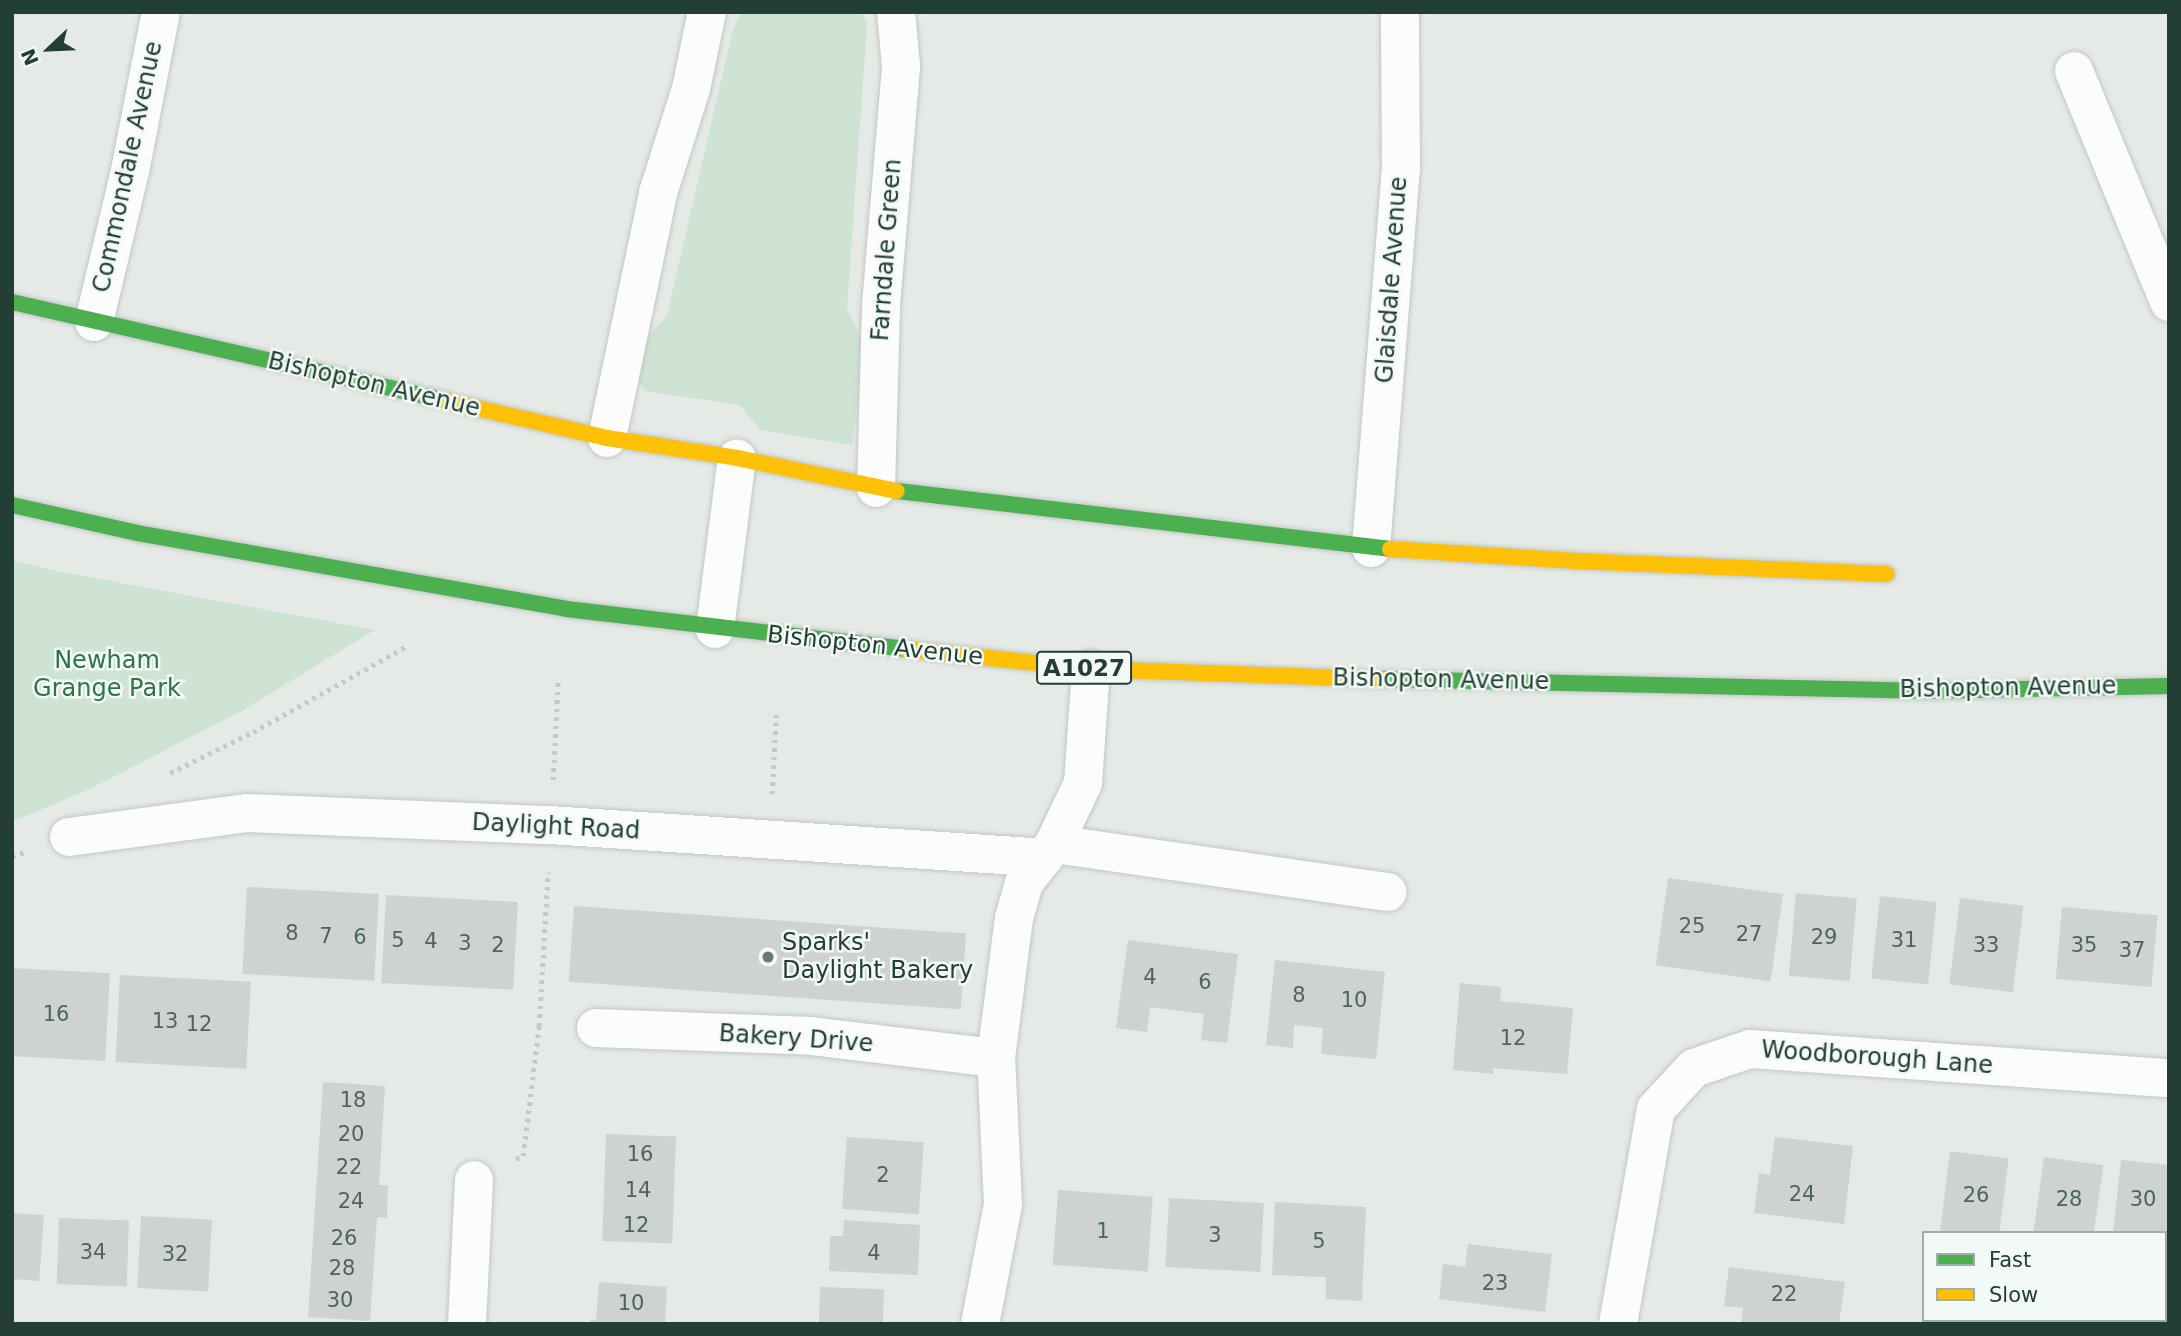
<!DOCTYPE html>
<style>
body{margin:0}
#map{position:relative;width:2181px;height:1336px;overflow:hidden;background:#e5eae7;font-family:"DejaVu Sans",sans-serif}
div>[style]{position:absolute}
.green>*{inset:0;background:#cee3d3}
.building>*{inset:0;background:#ced3d0;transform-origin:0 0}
.path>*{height:4.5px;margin-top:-2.25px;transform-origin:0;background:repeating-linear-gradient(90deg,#c1cac5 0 3.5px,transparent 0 8.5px)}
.roads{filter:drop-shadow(0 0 2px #c2c7c4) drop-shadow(0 0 2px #c2c7c4)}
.street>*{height:38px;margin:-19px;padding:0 19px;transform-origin:19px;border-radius:19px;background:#fbfcfb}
.fast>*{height:16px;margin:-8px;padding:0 8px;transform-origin:8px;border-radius:8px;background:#4caf50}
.slow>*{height:16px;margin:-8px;padding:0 8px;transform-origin:8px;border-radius:8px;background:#ffc107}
.dots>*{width:19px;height:19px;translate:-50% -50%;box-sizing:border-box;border:4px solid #f3f9f6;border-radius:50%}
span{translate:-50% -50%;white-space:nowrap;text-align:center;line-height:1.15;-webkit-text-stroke:5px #f3f9f6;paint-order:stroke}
.number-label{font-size:21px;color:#4e645c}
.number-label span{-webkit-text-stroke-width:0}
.shield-label span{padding:2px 5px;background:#f3f9f6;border:2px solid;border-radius:5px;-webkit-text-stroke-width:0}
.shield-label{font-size:23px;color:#223e35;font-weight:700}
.street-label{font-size:24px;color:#223e35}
.park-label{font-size:24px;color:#2b7644}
.poi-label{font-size:24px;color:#223e35}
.left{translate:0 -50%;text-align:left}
.frame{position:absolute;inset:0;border:14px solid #223e35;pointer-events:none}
.legend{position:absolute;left:1922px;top:1231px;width:245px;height:91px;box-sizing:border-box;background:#f3f9f6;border:2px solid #9faea9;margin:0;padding:9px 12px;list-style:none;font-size:21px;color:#223e35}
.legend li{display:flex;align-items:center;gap:14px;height:35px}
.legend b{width:35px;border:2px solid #9faea9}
.north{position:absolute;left:14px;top:14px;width:70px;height:70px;-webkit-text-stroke:5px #f3f9f6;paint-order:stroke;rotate:247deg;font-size:19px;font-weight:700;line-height:28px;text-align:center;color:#223e35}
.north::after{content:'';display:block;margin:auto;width:24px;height:32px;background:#223e35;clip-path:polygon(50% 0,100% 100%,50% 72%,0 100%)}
</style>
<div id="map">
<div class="green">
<div style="clip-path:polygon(741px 12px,861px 12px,867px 24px,847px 309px,865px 345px,852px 445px,761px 430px,739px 405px,644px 391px,637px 377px,639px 347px,667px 315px,733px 29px)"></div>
<div style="clip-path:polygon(12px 560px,62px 572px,375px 630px,243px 710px,90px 789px,12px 822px)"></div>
</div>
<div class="building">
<div style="left:1668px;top:878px;width:116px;height:88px;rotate:8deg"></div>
<div style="left:247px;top:887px;width:132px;height:87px;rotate:3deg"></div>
<div style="left:1796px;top:893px;width:61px;height:83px;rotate:5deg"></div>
<div style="left:386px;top:895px;width:132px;height:88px;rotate:3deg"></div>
<div style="left:1880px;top:896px;width:57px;height:83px;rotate:6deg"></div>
<div style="left:1960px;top:898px;width:64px;height:87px;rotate:7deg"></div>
<div style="left:574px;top:906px;width:393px;height:76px;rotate:4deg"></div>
<div style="left:2062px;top:907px;width:96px;height:72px;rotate:5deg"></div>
<div style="clip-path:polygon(1128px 940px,1238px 954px,1227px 1043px,1201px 1040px,1204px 1014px,1173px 1010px,1150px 1007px,1147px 1032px,1116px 1028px)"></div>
<div style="clip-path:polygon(1275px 960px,1385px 972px,1376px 1059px,1321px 1054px,1323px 1028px,1294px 1025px,1293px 1048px,1266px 1045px)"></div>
<div style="left:12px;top:968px;width:98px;height:88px;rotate:3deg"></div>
<div style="left:120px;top:975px;width:131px;height:87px;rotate:3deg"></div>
<div style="clip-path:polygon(1460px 983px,1501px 987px,1500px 1001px,1573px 1008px,1567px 1074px,1493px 1068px,1493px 1074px,1453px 1070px)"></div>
<div style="clip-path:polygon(323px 1082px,385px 1086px,379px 1185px,388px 1185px,387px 1218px,377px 1217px,370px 1321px,308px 1317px)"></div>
<div style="left:606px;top:1134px;width:70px;height:107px;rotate:2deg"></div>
<div style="left:847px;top:1137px;width:77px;height:72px;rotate:4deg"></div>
<div style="clip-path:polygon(1775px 1137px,1853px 1146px,1844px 1224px,1754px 1213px,1759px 1173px,1770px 1175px)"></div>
<div style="left:1950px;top:1151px;width:59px;height:82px;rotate:7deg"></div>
<div style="left:2044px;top:1157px;width:60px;height:77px;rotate:8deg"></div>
<div style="clip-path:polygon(2121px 1160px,2169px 1165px,2169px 1248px,2165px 1248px,2165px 1233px,2113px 1233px)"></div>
<div style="left:1058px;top:1190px;width:95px;height:75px;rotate:4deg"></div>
<div style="left:1169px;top:1198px;width:95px;height:69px;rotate:3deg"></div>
<div style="clip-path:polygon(1275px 1202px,1366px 1207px,1362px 1301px,1326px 1299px,1326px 1277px,1272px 1275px)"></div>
<div style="left:12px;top:1213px;width:32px;height:66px;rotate:4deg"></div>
<div style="left:141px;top:1216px;width:71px;height:72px;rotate:3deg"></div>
<div style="left:59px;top:1218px;width:70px;height:66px;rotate:2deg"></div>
<div style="clip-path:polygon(844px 1220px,920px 1225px,918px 1275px,829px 1271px,830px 1236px,843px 1236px)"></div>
<div style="clip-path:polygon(1468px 1244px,1552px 1254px,1545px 1312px,1439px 1299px,1443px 1264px,1465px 1267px)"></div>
<div style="clip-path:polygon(1729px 1267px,1845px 1282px,1839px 1324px,1741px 1324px,1743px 1308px,1724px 1306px)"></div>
<div style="clip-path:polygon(599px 1282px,667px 1287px,665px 1324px,590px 1324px,590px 1319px,596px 1320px)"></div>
<div style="left:820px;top:1287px;width:64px;height:37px;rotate:2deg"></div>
</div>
<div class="path">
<div style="left:170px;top:773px;width:93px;rotate:-26.3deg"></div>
<div style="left:253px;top:732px;width:174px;rotate:-29.2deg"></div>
<div style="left:553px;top:780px;width:98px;rotate:-87.1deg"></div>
<div style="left:772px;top:794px;width:79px;rotate:-87.1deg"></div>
<div style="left:12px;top:856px;width:14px;rotate:-17deg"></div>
<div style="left:516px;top:1159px;width:8px;rotate:-23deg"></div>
<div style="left:523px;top:1156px;width:131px;rotate:-83deg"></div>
<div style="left:539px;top:1026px;width:154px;rotate:-86.7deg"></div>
</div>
<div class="roads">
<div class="street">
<div style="left:2074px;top:71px;width:250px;rotate:67.6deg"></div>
<div style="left:94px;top:322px;width:155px;rotate:-76.6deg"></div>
<div style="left:130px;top:171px;width:162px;rotate:-79deg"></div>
<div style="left:607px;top:438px;width:250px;rotate:-78.2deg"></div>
<div style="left:658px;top:193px;width:109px;rotate:-72.4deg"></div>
<div style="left:691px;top:89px;width:79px;rotate:-78.3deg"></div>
<div style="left:876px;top:488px;width:183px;rotate:-88.4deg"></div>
<div style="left:881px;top:305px;width:241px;rotate:-85.2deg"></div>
<div style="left:901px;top:65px;width:53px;rotate:-95.4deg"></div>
<div style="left:1371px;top:548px;width:379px;rotate:-85.5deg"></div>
<div style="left:1401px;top:170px;width:158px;rotate:-90.4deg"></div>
<div style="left:715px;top:629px;width:172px;rotate:-82.7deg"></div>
<div style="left:69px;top:837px;width:180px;rotate:-7.7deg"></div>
<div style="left:247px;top:813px;width:303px;rotate:2.3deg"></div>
<div style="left:550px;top:825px;width:495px;rotate:3.8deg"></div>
<div style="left:1054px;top:844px;width:337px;rotate:8.2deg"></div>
<div style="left:596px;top:1028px;width:215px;rotate:2.1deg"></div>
<div style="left:811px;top:1036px;width:186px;rotate:6.8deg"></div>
<div style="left:467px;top:1324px;width:144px;rotate:-87.2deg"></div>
<div style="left:980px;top:1324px;width:122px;rotate:-79.1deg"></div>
<div style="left:1003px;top:1204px;width:146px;rotate:-92.7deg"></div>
<div style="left:996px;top:1058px;width:141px;rotate:-82.7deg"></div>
<div style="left:1014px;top:918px;width:36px;rotate:-74deg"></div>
<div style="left:1024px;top:883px;width:49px;rotate:-52.4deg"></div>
<div style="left:1054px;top:844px;width:68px;rotate:-64.6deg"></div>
<div style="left:1083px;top:783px;width:114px;rotate:-86deg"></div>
<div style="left:1618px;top:1324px;width:218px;rotate:-80deg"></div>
<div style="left:1656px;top:1109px;width:56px;rotate:-47.2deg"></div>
<div style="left:1694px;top:1068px;width:59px;rotate:-18.7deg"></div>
<div style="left:1750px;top:1049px;width:420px;rotate:4deg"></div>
</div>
<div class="fast">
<div style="left:12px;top:302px;width:445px;rotate:12.8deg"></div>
<div style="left:897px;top:491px;width:496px;rotate:6.7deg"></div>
<div style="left:12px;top:505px;width:128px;rotate:12.6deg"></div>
<div style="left:137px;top:533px;width:436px;rotate:10deg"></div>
<div style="left:566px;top:609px;width:341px;rotate:6.7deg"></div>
<div style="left:1382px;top:679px;width:546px;rotate:1.26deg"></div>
<div style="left:1928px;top:691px;width:241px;rotate:-1.2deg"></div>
</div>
<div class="slow">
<div style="left:446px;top:401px;width:165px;rotate:12.9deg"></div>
<div style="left:607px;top:438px;width:132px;rotate:8.7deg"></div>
<div style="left:737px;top:458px;width:163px;rotate:11.7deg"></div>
<div style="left:1390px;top:549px;width:187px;rotate:3.7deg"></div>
<div style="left:1577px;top:561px;width:310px;rotate:2.4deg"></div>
<div style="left:905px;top:649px;width:187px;rotate:6.1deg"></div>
<div style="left:1091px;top:669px;width:291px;rotate:2deg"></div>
</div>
</div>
<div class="dots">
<div style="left:768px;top:957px;background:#667a73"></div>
</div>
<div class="number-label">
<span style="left:1692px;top:926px">25</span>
<span style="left:292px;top:933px">8</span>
<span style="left:1749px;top:934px">27</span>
<span style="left:326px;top:936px">7</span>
<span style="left:360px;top:937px">6</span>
<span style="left:1824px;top:937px">29</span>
<span style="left:398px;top:940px">5</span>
<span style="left:1904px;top:940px">31</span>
<span style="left:431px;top:941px">4</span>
<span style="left:465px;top:943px">3</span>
<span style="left:498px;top:945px">2</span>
<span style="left:1986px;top:945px">33</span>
<span style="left:2084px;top:945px">35</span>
<span style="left:2132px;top:950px">37</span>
<span style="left:1150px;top:977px">4</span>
<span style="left:1205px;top:982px">6</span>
<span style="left:1299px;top:995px">8</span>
<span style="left:1354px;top:1000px">10</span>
<span style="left:56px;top:1014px">16</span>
<span style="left:165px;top:1021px">13</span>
<span style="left:199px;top:1024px">12</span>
<span style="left:1513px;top:1038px">12</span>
<span style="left:353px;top:1100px">18</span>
<span style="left:351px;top:1134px">20</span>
<span style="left:640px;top:1154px">16</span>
<span style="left:349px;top:1167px">22</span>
<span style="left:883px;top:1175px">2</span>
<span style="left:638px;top:1190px">14</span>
<span style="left:1802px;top:1194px">24</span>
<span style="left:1976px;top:1195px">26</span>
<span style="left:2069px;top:1199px">28</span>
<span style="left:2143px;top:1199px">30</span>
<span style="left:351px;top:1201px">24</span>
<span style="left:636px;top:1225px">12</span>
<span style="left:1103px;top:1231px">1</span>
<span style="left:1215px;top:1235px">3</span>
<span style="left:344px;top:1238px">26</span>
<span style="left:1319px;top:1241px">5</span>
<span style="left:93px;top:1252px">34</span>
<span style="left:874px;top:1253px">4</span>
<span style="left:175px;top:1254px">32</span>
<span style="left:342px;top:1268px">28</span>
<span style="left:1495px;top:1283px">23</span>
<span style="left:1784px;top:1294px">22</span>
<span style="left:340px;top:1300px">30</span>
<span style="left:631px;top:1303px">10</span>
</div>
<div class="shield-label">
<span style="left:1084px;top:668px">A1027</span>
</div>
<div class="street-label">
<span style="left:128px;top:167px;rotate:-78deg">Commondale Avenue</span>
<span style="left:887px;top:250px;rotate:-86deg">Farndale Green</span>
<span style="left:1392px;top:280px;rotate:-86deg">Glaisdale Avenue</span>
<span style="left:374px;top:385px;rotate:13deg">Bishopton Avenue</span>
<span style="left:875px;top:646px;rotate:6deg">Bishopton Avenue</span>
<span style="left:1441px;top:680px;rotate:1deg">Bishopton Avenue</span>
<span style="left:2008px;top:688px;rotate:-1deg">Bishopton Avenue</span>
<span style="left:556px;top:827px;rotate:3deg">Daylight Road</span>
<span style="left:796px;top:1039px;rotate:4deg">Bakery Drive</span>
<span style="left:1877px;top:1058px;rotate:4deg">Woodborough Lane</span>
</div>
<div class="park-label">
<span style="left:107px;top:675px">Newham<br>Grange Park</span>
</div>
<div class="poi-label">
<span class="left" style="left:782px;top:957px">Sparks'<br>Daylight Bakery</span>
</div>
<div class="frame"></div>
<ul class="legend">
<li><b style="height:9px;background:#4caf50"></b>Fast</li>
<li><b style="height:9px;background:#ffc107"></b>Slow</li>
</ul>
<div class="north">N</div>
</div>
